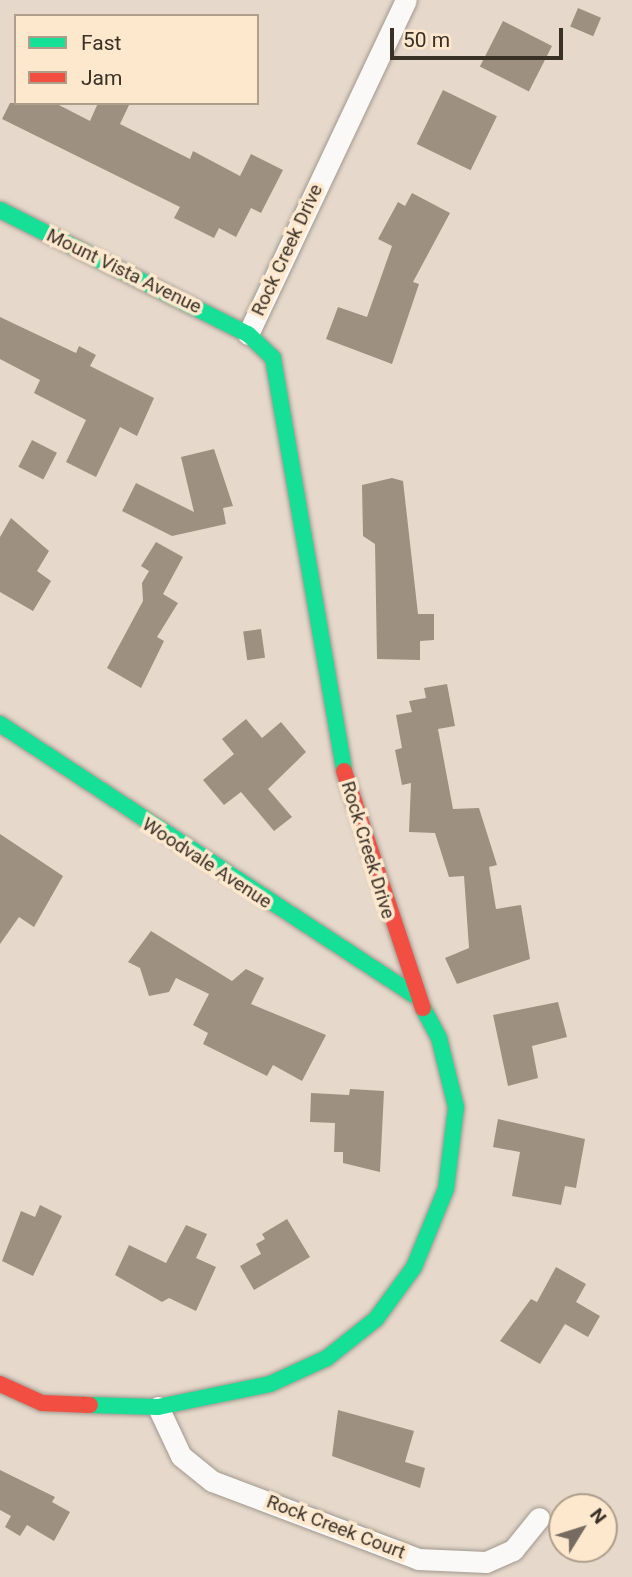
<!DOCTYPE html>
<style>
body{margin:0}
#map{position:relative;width:632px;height:1577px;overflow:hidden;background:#e6d9cc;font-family:Roboto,sans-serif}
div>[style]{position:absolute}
.building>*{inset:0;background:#9d9081;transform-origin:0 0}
.roads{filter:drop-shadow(0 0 2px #a1988d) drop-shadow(0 0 2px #a1988d)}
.street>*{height:21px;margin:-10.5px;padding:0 10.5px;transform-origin:10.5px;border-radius:10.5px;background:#fbf9f7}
.fast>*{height:16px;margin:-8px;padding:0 8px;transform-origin:8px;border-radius:8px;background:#16e098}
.jam>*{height:16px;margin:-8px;padding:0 8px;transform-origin:8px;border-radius:8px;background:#f24e42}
span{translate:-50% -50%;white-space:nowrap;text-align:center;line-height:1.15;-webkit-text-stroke:7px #fde8cd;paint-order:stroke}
.street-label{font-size:19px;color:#393026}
.legend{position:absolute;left:14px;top:14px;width:245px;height:91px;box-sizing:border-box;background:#fde8cd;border:2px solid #af9e8a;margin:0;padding:9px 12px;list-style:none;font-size:21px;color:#393026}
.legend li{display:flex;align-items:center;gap:14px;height:35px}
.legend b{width:35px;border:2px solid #af9e8a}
.north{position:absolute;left:548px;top:1493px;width:70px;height:70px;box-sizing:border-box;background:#fde8cd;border:2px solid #af9e8a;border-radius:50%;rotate:52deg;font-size:19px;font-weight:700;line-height:28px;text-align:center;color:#393026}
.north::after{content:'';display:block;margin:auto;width:24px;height:32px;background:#766b60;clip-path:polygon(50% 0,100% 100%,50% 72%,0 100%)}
.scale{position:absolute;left:390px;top:28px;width:173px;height:32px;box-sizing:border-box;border:4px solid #393026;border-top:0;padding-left:9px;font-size:21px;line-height:24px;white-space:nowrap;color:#393026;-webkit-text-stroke:5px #fde8cd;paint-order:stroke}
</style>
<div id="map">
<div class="building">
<div style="left:578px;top:8px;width:25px;height:20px;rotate:23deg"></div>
<div style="left:503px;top:21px;width:55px;height:51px;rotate:27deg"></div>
<div style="left:443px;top:90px;width:60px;height:60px;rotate:26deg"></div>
<div style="clip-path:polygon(10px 103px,55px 103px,90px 121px,98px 103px,130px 103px,120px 124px,190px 159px,193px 151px,240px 176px,251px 154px,283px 170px,261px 213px,251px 208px,236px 237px,219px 228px,214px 238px,174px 218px,180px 207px,2px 119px)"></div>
<div style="clip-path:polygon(412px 193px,450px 213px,413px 282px,419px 284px,392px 364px,326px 339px,338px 307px,367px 317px,392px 246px,378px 239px,398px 202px,405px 206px)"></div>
<div style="clip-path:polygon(0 317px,76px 353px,79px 346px,96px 355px,90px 366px,154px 398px,137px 436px,120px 427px,96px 477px,66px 462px,86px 420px,34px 393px,40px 380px,0 359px)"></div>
<div style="left:32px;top:440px;width:28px;height:30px;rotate:27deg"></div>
<div style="clip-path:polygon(214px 449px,233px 506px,223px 508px,226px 524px,172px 536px,122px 511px,136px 483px,194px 512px,181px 457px)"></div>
<div style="clip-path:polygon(392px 478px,403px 481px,418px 614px,434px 614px,434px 640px,420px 641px,420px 660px,377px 659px,375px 544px,363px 536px,362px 485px)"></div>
<div style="clip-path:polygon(11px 518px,49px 551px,37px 571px,51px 581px,33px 611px,0 592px,0 537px)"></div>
<div style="clip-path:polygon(156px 542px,183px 557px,163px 594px,178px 603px,157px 637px,164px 641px,141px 688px,107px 668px,143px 601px,142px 583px,149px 571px,141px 566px)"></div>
<div style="left:261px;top:629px;width:29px;height:18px;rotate:82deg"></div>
<div style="clip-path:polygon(447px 684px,455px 726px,438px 729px,453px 809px,479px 808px,497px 865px,489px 867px,496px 909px,521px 905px,530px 959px,457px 984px,445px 958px,469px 948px,464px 876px,449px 877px,435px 833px,409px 832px,411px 783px,402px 785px,395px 750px,402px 748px,396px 715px,412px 712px,409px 701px,426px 698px,424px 688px)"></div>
<div style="clip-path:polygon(246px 719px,262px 738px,281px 722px,306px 752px,268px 789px,292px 817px,274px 831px,241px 792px,224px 805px,203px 780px,234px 754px,222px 739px)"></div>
<div style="clip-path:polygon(0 834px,63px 876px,34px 927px,19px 917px,0 944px)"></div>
<div style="clip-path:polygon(151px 931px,232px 981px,246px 969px,264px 978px,251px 1004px,326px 1035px,302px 1081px,273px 1065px,267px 1076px,203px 1044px,208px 1033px,193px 1025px,209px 994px,176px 978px,169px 992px,149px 996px,140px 968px,128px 962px)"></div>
<div style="clip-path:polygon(558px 1002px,567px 1037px,532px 1046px,538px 1078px,508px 1086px,493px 1015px)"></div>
<div style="clip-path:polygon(350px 1089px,384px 1091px,380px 1172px,343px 1163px,343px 1152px,334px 1152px,335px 1123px,310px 1122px,311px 1093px,349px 1095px)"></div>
<div style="clip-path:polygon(498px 1119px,585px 1139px,576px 1188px,565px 1186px,561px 1205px,512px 1196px,520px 1152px,493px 1147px)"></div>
<div style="clip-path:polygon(40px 1205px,62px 1216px,33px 1276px,2px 1261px,21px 1211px,35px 1217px)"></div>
<div style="clip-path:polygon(287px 1219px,310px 1257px,254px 1290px,240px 1266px,261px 1254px,256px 1244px,265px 1239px,262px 1234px)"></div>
<div style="clip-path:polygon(186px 1225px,207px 1234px,196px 1258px,216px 1267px,196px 1311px,169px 1298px,162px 1302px,115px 1275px,129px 1245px,166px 1263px)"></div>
<div style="clip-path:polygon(556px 1267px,586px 1284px,576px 1302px,600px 1316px,588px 1337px,565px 1324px,540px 1364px,500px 1341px,531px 1299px,537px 1302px)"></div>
<div style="clip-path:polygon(338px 1410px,414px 1431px,405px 1462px,425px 1468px,420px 1488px,332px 1456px)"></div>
<div style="clip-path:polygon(0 1470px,55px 1497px,52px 1502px,70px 1512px,54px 1541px,27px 1525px,20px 1536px,5px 1527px,11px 1516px,0 1510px)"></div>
</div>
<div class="roads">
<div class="street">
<div style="left:248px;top:334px;width:369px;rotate:-64.7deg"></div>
<div style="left:158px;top:1407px;width:54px;rotate:64.9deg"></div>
<div style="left:181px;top:1456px;width:40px;rotate:39deg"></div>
<div style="left:212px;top:1481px;width:220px;rotate:20.7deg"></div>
<div style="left:418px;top:1559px;width:68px;rotate:2.5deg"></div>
<div style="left:486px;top:1562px;width:30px;rotate:-24deg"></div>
<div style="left:513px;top:1550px;width:41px;rotate:-50.9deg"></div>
</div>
<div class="fast">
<div style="left:0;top:210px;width:277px;rotate:26.6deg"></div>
<div style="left:248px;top:334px;width:35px;rotate:44deg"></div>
<div style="left:273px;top:358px;width:419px;rotate:80.2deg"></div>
<div style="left:0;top:724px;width:498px;rotate:33.2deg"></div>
<div style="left:90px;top:1405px;width:68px;rotate:1.7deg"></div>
<div style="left:158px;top:1407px;width:114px;rotate:-11.6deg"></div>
<div style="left:270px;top:1384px;width:63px;rotate:-24.5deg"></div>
<div style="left:327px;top:1358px;width:63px;rotate:-38.5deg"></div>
<div style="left:376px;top:1319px;width:64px;rotate:-53.8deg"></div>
<div style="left:414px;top:1267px;width:84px;rotate:-67.7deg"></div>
<div style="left:446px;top:1189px;width:83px;rotate:-83deg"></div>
<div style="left:456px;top:1107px;width:71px;rotate:-103.8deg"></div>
<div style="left:439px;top:1038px;width:34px;rotate:-118deg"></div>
</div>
<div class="jam">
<div style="left:344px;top:771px;width:250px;rotate:71.6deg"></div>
<div style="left:0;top:1384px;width:46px;rotate:24.3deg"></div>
<div style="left:42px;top:1403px;width:48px;rotate:2.4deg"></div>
</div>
</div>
<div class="street-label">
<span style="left:287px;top:250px;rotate:-65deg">Rock Creek Drive</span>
<span style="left:124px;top:271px;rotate:26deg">Mount Vista Avenue</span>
<span style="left:368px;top:850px;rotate:73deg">Rock Creek Drive</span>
<span style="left:207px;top:863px;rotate:33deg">Woodvale Avenue</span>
<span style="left:336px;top:1527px;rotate:21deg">Rock Creek Court</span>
</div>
<ul class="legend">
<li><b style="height:9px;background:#16e098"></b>Fast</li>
<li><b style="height:9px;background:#f24e42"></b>Jam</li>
</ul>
<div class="north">N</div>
<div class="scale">50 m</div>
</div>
